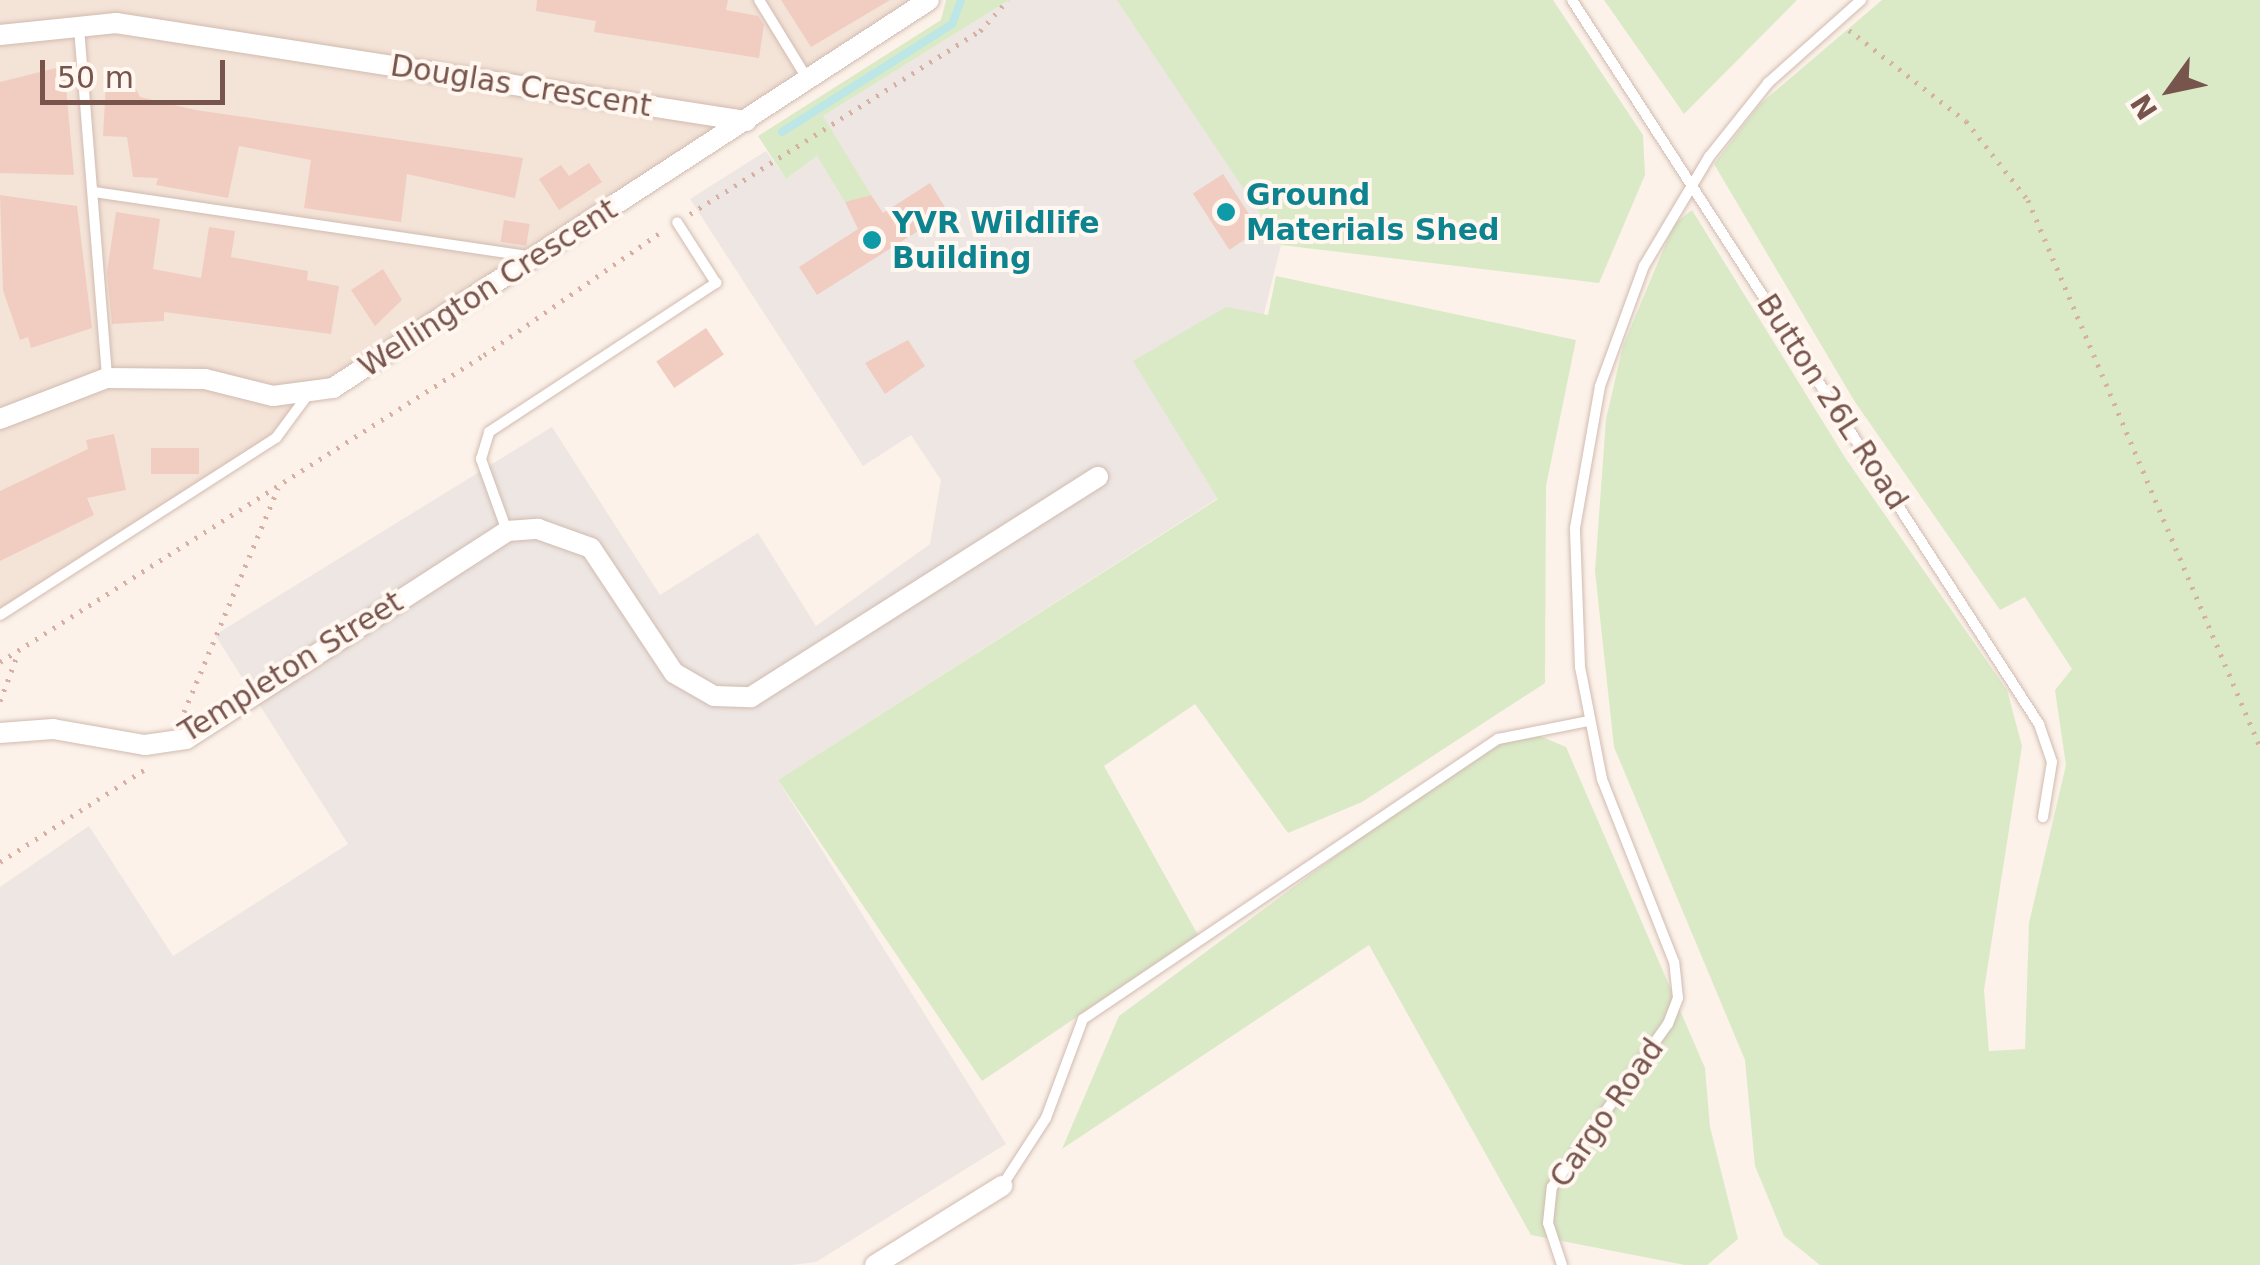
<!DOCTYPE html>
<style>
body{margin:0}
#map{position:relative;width:2260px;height:1265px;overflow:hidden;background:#fcf2e9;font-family:"DejaVu Sans",sans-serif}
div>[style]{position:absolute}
.residential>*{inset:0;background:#f4e3d7}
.industrial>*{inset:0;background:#ede6e2}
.green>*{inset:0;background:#daeac7}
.stream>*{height:8px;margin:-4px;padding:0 4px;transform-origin:4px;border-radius:4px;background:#bde6e6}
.building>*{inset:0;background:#f1cdc1;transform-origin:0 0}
.path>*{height:5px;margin-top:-2.5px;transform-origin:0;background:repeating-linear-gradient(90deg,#d7b0a4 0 2.5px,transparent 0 10.5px)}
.roads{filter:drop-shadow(0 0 2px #d1bbb1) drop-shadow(0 0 2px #d1bbb1)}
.lane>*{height:10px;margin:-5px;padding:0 5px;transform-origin:5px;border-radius:5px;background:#fff}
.street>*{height:20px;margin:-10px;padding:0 10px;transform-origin:10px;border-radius:10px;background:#fff}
.dots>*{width:28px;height:28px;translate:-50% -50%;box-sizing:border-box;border:5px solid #fff7f0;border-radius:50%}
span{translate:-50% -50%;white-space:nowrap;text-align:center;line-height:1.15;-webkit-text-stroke:8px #fff7f0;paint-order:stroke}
.street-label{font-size:30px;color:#77554d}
.culture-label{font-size:30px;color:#0d838f;font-weight:700}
.left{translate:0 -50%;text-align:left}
.north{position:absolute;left:2120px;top:40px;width:100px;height:100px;-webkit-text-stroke:8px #fff7f0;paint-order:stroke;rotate:237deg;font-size:28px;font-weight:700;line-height:40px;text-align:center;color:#77554d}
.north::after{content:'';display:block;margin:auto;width:35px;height:45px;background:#77554d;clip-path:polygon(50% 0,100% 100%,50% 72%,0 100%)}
.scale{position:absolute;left:40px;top:60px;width:185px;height:45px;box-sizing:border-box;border:5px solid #77554d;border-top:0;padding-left:12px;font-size:30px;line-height:35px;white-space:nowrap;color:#77554d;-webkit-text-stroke:8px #fff7f0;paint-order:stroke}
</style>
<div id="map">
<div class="residential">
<div style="clip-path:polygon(0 0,914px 0,334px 376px,254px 449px,0 611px)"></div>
</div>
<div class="industrial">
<div style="clip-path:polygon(1009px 0,1118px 0,1281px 245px,1218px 498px,778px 780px,1006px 1144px,816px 1262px,791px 1265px,0 1265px,0 887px,89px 826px,173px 956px,348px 844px,215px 635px,552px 427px,660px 595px,758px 533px,816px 626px,930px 544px,941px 480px,911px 435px,863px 466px,690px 199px,766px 151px,786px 179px,817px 156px,843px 198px,823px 116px)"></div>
</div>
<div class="green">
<div style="clip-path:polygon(946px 0,1009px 0,823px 116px,871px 195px,845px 202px,817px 156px,786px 179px,758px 136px,941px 20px)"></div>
<div style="clip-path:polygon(1117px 0,1553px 0,1643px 135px,1645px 175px,1599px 283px,1281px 245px)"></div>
<div style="clip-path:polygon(1604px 0,1797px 0,1684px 114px)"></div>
<div style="clip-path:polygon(1882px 0,2260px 0,2260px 1265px,1820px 1265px,1784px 1236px,1755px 1166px,1745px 1060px,1614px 747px,1595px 571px,1606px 419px,1623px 346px,1674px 224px,1692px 210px,1846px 459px,2007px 690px,2022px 746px,1984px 990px,1989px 1051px,2025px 1049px,2029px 923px,2066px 765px,2055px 690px,2072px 669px,2025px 597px,2000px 610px,1855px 402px,1714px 164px,1760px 104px)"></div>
<div style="clip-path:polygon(1276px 276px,1576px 340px,1546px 486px,1545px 683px,1362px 802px,1288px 833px,1195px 704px,1104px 766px,1198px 935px,982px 1081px,778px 780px,1218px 499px,1133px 361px,1226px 307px,1268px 315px)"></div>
<div style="clip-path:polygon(1528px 731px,1566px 747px,1705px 1068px,1710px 1127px,1738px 1239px,1707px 1265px,1685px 1265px,1531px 1235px,1369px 945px,1062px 1149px,1119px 1016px,1490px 742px)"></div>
</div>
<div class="stream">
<div style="left:782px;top:132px;width:201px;rotate:-32.4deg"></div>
<div style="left:952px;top:24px;width:26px;rotate:-69deg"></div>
</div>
<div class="building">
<div style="clip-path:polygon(537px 0,728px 0,726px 10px,758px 16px,764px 25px,759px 58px,594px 32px,596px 21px,536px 11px)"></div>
<div style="clip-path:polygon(781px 0,890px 0,811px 47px)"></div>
<div style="clip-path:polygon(64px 66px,74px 175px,0 173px,0 82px)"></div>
<div style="clip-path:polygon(106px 83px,134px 85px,140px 97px,196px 110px,523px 158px,515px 198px,407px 174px,401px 222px,304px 208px,311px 160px,239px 146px,228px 198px,156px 185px,158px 178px,133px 177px,127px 137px,103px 136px)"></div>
<div style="clip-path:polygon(589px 163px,602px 182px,559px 210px,539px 179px,561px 165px,569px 176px)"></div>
<div style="left:1223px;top:174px;width:67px;height:36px;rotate:57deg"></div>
<div style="clip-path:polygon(930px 183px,948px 212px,817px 295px,799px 267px,858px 229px,845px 202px,871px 195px,883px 213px)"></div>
<div style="clip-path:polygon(0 195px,77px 206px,92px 328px,31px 348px,28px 337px,20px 340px,3px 290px)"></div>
<div style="clip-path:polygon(116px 212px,160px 219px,153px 269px,201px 278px,209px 227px,235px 231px,231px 257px,308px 271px,307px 280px,339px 286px,331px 334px,164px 312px,164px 321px,112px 324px,107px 272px)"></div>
<div style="left:504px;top:220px;width:26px;height:22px;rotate:9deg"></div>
<div style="clip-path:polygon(383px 269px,402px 300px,375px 326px,351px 290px)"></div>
<div style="left:706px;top:328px;width:32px;height:60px;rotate:56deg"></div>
<div style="clip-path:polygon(908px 340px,925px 366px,885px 394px,865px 363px)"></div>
<div style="clip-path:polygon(114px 434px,126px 490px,87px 498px,94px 515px,0 561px,0 491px,88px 449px,86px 440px)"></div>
<div style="left:151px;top:448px;width:48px;height:26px"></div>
</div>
<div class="path">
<div style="left:1849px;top:30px;width:148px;rotate:37.9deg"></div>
<div style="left:1966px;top:121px;width:100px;rotate:51.9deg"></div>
<div style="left:2028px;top:200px;width:594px;rotate:67.02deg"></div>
<div style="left:690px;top:214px;width:343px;rotate:-32.3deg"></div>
<div style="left:980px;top:31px;width:42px;rotate:-47.9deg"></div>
<div style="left:0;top:662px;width:573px;rotate:-32.39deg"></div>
<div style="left:484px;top:355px;width:219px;rotate:-34.8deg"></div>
<div style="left:0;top:701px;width:51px;rotate:-69.4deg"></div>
<div style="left:184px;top:712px;width:243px;rotate:-67.2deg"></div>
<div style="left:0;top:862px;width:174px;rotate:-32.6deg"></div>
</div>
<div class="roads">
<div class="lane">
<div style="left:759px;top:0;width:94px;rotate:58.5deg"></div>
<div style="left:1572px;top:0;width:862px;rotate:57.18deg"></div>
<div style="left:2039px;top:724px;width:40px;rotate:71.1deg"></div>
<div style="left:2052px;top:762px;width:56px;rotate:99.3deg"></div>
<div style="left:79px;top:28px;width:351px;rotate:85.4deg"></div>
<div style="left:94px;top:192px;width:440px;rotate:8.4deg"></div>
<div style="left:507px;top:531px;width:77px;rotate:-109.9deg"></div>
<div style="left:481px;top:459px;width:28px;rotate:-73deg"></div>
<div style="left:489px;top:432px;width:272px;rotate:-33.3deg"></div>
<div style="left:716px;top:283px;width:72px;rotate:-122.6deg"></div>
<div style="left:0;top:615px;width:328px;rotate:-32.7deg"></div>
<div style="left:276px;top:438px;width:52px;rotate:-53.6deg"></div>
<div style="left:1002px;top:1186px;width:81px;rotate:-57.1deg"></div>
<div style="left:1046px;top:1118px;width:106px;rotate:-69.5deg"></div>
<div style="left:1083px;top:1019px;width:501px;rotate:-34.01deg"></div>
<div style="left:1498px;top:739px;width:93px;rotate:-11.2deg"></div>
<div style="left:1562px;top:1265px;width:44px;rotate:-108.4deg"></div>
<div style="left:1548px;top:1223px;width:36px;rotate:-84deg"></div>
<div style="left:1552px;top:1187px;width:200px;rotate:-54.6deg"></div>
<div style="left:1668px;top:1024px;width:28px;rotate:-69deg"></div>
<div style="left:1678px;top:998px;width:36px;rotate:-96deg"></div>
<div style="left:1674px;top:962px;width:197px;rotate:-111.5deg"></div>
<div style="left:1602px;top:779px;width:114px;rotate:-101.1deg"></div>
<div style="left:1580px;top:667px;width:139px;rotate:-92.1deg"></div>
<div style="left:1575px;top:528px;width:144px;rotate:-80deg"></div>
<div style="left:1600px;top:386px;width:128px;rotate:-69.9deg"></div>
<div style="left:1644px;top:266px;width:127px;rotate:-59.2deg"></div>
<div style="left:1709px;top:157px;width:95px;rotate:-51.4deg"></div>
<div style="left:1768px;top:83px;width:125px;rotate:-41.7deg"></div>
</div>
<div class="street">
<div style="left:0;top:35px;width:117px;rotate:-5.9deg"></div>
<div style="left:116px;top:23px;width:638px;rotate:8.84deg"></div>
<div style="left:0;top:419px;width:115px;rotate:-21deg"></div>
<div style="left:107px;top:378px;width:98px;rotate:0.6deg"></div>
<div style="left:205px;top:379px;width:70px;rotate:14deg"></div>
<div style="left:273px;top:396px;width:61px;rotate:-7.6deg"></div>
<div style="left:333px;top:388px;width:711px;rotate:-33.06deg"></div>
<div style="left:0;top:733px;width:53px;rotate:-4.3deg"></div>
<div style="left:53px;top:729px;width:93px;rotate:9.9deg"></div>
<div style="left:145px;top:745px;width:41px;rotate:-8.3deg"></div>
<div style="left:186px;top:739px;width:382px;rotate:-32.9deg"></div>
<div style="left:507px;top:531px;width:31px;rotate:-4deg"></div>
<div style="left:538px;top:529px;width:56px;rotate:19.7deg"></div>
<div style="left:591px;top:548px;width:150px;rotate:56.4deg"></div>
<div style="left:674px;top:673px;width:46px;rotate:29.9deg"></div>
<div style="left:714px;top:696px;width:37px;rotate:2deg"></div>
<div style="left:751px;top:697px;width:411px;rotate:-32.4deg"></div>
<div style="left:875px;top:1265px;width:150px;rotate:-31.9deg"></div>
</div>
</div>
<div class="dots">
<div style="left:1226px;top:212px;background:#0f9aa8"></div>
<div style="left:872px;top:240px;background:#0f9aa8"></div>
</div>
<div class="street-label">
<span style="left:521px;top:86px;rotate:9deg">Douglas Crescent</span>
<span style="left:488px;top:288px;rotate:-33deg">Wellington Crescent</span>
<span style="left:1832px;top:402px;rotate:57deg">Button 26L Road</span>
<span style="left:291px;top:667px;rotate:-32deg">Templeton Street</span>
<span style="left:1607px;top:1113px;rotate:-55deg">Cargo Road</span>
</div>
<div class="culture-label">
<span class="left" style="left:1246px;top:212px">Ground<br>Materials Shed</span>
<span class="left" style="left:892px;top:240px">YVR Wildlife<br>Building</span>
</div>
<div class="north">N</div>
<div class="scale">50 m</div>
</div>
